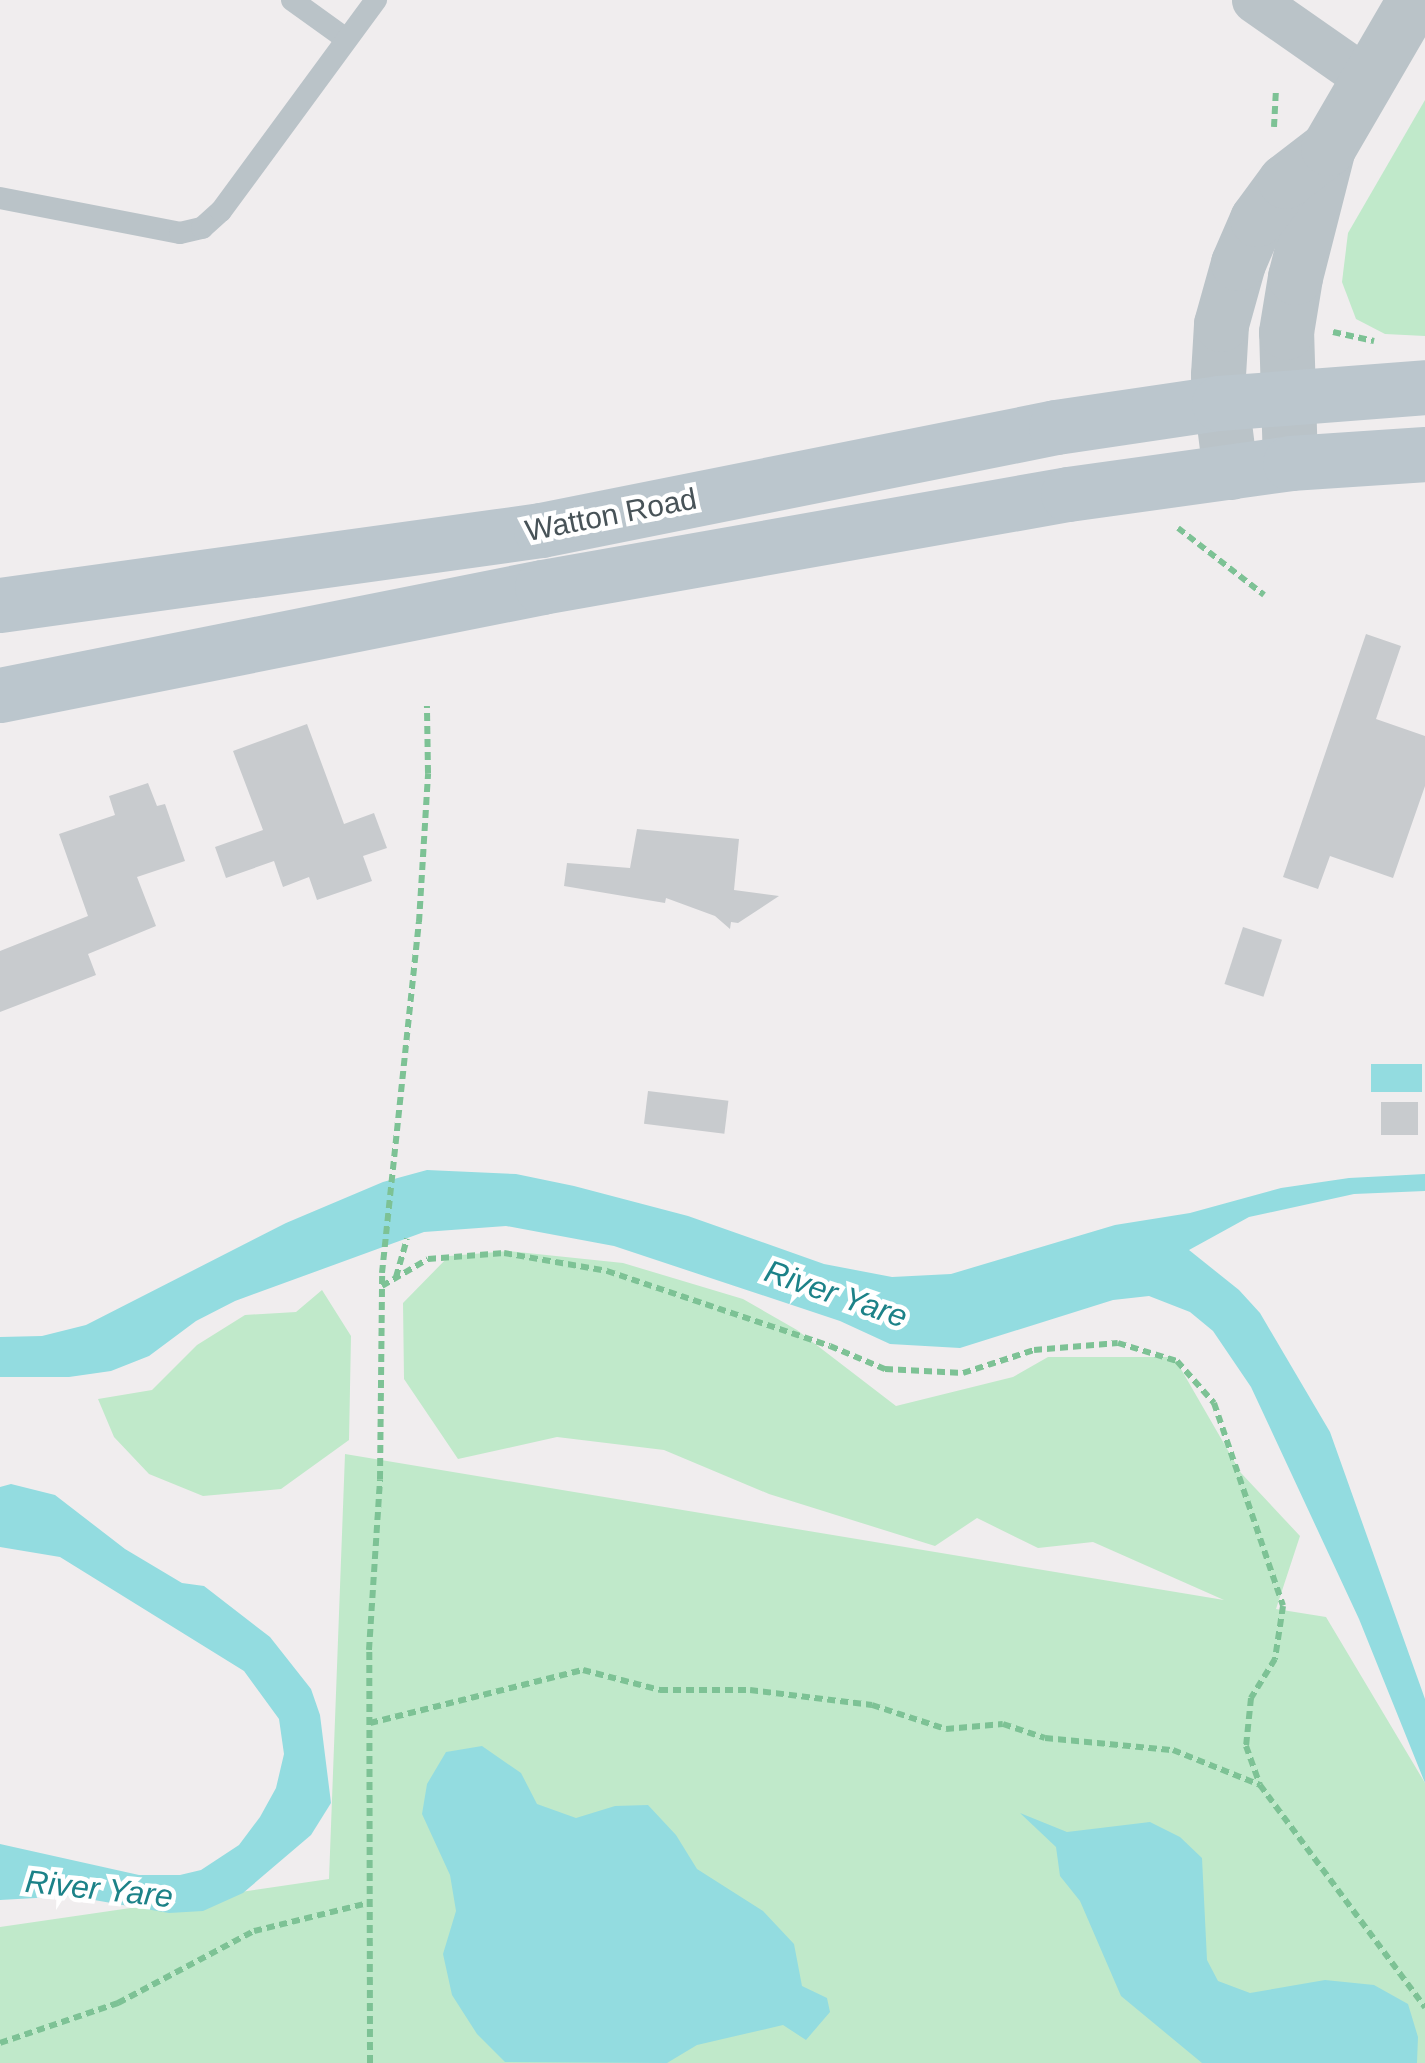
<!DOCTYPE html>
<style>
body{margin:0}
#map{position:relative;width:1425px;height:2063px;overflow:hidden;background:#f0edee;font-family:Helvetica,sans-serif}
div>[style]{position:absolute}
.green>*{inset:0;background:#c0e9ca}
.water>*{inset:0;background:#93dce0;transform-origin:0 0}
.building>*{inset:0;background:#c8cbce;transform-origin:0 0}
.path>*{height:6px;margin-top:-3px;transform-origin:0;background:repeating-linear-gradient(90deg,#7dc295 0 8px,transparent 0 13px)}
.service>*{height:22px;margin:-11px;padding:0 11px;transform-origin:11px;border-radius:11px;background:#bac3c8}
.minor>*{height:45px;margin:-22.5px;padding:0 22.5px;transform-origin:22.5px;border-radius:22.5px;background:#bac3c8}
.tertiary>*{height:55px;margin:-27.5px;padding:0 27.5px;transform-origin:27.5px;border-radius:27.5px;background:#bac3c8}
.secondary>*{height:55px;margin:-27.5px;padding:0 27.5px;transform-origin:27.5px;border-radius:27.5px;background:#bbc6cd}
span{translate:-50% -50%;white-space:nowrap;text-align:center;line-height:1.15;-webkit-text-stroke:9px #fff;paint-order:stroke}
.street-label{font-size:30px;color:#485358}
.water-label{font-size:32px;color:#1c8288;font-style:italic}
</style>
<div id="map">
<div class="green">
<div style="clip-path:polygon(1425px 100px,1425px 336px,1385px 334px,1356px 319px,1342px 282px,1348px 233px)"></div>
<div style="clip-path:polygon(508px 1251px,623px 1263px,743px 1299px,797px 1330px,896px 1406px,1013px 1377px,1048px 1357px,1174px 1357px,1241px 1473px,1300px 1536px,1276px 1609px,1326px 1617px,1425px 1783px,1425px 2063px,0 2063px,0 1927px,329px 1879px,345px 1454px,1224px 1600px,1093px 1542px,1038px 1548px,977px 1518px,935px 1546px,769px 1494px,664px 1450px,557px 1437px,458px 1459px,404px 1379px,403px 1303px,449px 1256px)"></div>
<div style="clip-path:polygon(322px 1290px,351px 1336px,349px 1440px,281px 1489px,203px 1496px,149px 1474px,114px 1437px,98px 1399px,152px 1390px,197px 1345px,245px 1315px,296px 1312px)"></div>
</div>
<div class="water">
<div style="left:1422px;top:1064px;width:28px;height:51px;rotate:90deg"></div>
<div style="clip-path:polygon(427px 1170px,516px 1174px,574px 1186px,688px 1216px,824px 1264px,892px 1277px,951px 1274px,1115px 1225px,1190px 1213px,1281px 1188px,1349px 1178px,1425px 1174px,1425px 1191px,1354px 1194px,1249px 1217px,1189px 1250px,1239px 1290px,1260px 1313px,1330px 1432px,1425px 1699px,1425px 1783px,1359px 1619px,1251px 1387px,1213px 1331px,1190px 1312px,1149px 1296px,1113px 1300px,960px 1348px,890px 1344px,840px 1321px,614px 1246px,506px 1226px,424px 1232px,235px 1301px,196px 1321px,149px 1356px,111px 1371px,69px 1377px,0 1377px,0 1337px,42px 1336px,86px 1325px,286px 1223px,383px 1182px)"></div>
<div style="clip-path:polygon(11px 1484px,55px 1495px,125px 1549px,182px 1583px,204px 1586px,270px 1637px,311px 1689px,320px 1715px,331px 1803px,311px 1835px,243px 1893px,203px 1911px,169px 1913px,71px 1896px,0 1900px,0 1844px,139px 1875px,180px 1875px,201px 1870px,239px 1845px,260px 1817px,276px 1788px,284px 1754px,279px 1719px,244px 1671px,60px 1557px,0 1547px,0 1487px)"></div>
<div style="clip-path:polygon(482px 1746px,521px 1773px,537px 1804px,576px 1818px,615px 1806px,648px 1805px,676px 1835px,697px 1869px,763px 1911px,794px 1944px,802px 1986px,827px 1998px,830px 2012px,806px 2040px,783px 2025px,697px 2045px,667px 2063px,505px 2062px,477px 2034px,452px 1995px,443px 1954px,456px 1911px,450px 1875px,422px 1814px,427px 1784px,446px 1752px)"></div>
<div style="clip-path:polygon(1020px 1813px,1067px 1832px,1150px 1822px,1180px 1837px,1202px 1858px,1207px 1960px,1218px 1981px,1250px 1993px,1325px 1980px,1374px 1985px,1408px 2004px,1418px 2037px,1417px 2063px,1202px 2063px,1121px 1996px,1080px 1901px,1060px 1876px,1056px 1847px)"></div>
</div>
<div class="building">
<div style="clip-path:polygon(1366px 634px,1401px 646px,1376px 719px,1425px 736px,1425px 786px,1393px 878px,1330px 856px,1318px 889px,1283px 877px)"></div>
<div style="clip-path:polygon(307px 724px,344px 824px,374px 813px,387px 848px,363px 856px,372px 881px,317px 900px,309px 877px,283px 887px,274px 861px,226px 878px,215px 847px,263px 830px,233px 751px)"></div>
<div style="clip-path:polygon(148px 783px,157px 806px,165px 804px,185px 861px,137px 877px,156px 926px,88px 954px,96px 975px,0 1012px,0 951px,88px 916px,59px 834px,115px 815px,109px 796px)"></div>
<div style="clip-path:polygon(637px 829px,739px 839px,734px 890px,779px 896px,738px 923px,731px 922px,730px 929px,715px 916px,666px 898px,665px 903px,564px 886px,567px 863px,630px 868px)"></div>
<div style="left:1243px;top:927px;width:41px;height:60px;rotate:18deg"></div>
<div style="left:648px;top:1091px;width:81px;height:33px;rotate:7deg"></div>
<div style="left:1381px;top:1102px;width:37px;height:33px"></div>
</div>
<div class="path">
<div style="left:1274px;top:127px;width:35px;rotate:-87deg"></div>
<div style="left:1333px;top:332px;width:42px;rotate:12.4deg"></div>
<div style="left:1178px;top:528px;width:109px;rotate:37.9deg"></div>
<div style="left:396px;top:1277px;width:40px;rotate:-74deg"></div>
<div style="left:382px;top:1286px;width:53px;rotate:-30.4deg"></div>
<div style="left:428px;top:1259px;width:76px;rotate:-4.5deg"></div>
<div style="left:504px;top:1253px;width:105px;rotate:9.9deg"></div>
<div style="left:607px;top:1271px;width:235px;rotate:18.6deg"></div>
<div style="left:830px;top:1346px;width:60px;rotate:22.7deg"></div>
<div style="left:885px;top:1369px;width:78px;rotate:2.9deg"></div>
<div style="left:963px;top:1373px;width:75px;rotate:-17.9deg"></div>
<div style="left:1034px;top:1350px;width:84px;rotate:-4.8deg"></div>
<div style="left:1118px;top:1343px;width:62px;rotate:17deg"></div>
<div style="left:1177px;top:1361px;width:56px;rotate:48.6deg"></div>
<div style="left:1214px;top:1403px;width:214px;rotate:71.2deg"></div>
<div style="left:1283px;top:1606px;width:54px;rotate:98.6deg"></div>
<div style="left:1275px;top:1659px;width:46px;rotate:121.6deg"></div>
<div style="left:1251px;top:1698px;width:48px;rotate:95.9deg"></div>
<div style="left:1246px;top:1746px;width:41px;rotate:70.3deg"></div>
<div style="left:1260px;top:1785px;width:277px;rotate:53.4deg"></div>
<div style="left:370px;top:1723px;width:219px;rotate:-14deg"></div>
<div style="left:583px;top:1670px;width:80px;rotate:14.6deg"></div>
<div style="left:660px;top:1690px;width:90px"></div>
<div style="left:750px;top:1690px;width:123px;rotate:7deg"></div>
<div style="left:872px;top:1705px;width:78px;rotate:18deg"></div>
<div style="left:946px;top:1729px;width:57px;rotate:-5deg"></div>
<div style="left:1003px;top:1724px;width:44px;rotate:18.4deg"></div>
<div style="left:1045px;top:1738px;width:129px;rotate:5.4deg"></div>
<div style="left:1173px;top:1750px;width:94px;rotate:21.9deg"></div>
<div style="left:0;top:2043px;width:125px;rotate:-18.7deg"></div>
<div style="left:118px;top:2003px;width:154px;rotate:-27.9deg"></div>
<div style="left:254px;top:1931px;width:117px;rotate:-13.8deg"></div>
<div style="left:370px;top:2063px;width:413px;rotate:-90.1deg"></div>
<div style="left:369px;top:1650px;width:171px;rotate:-86.3deg"></div>
<div style="left:380px;top:1479px;width:206px;rotate:-89.4deg"></div>
<div style="left:382px;top:1273px;width:353px;rotate:-84deg"></div>
<div style="left:419px;top:922px;width:149px;rotate:-86.5deg"></div>
<div style="left:428px;top:773px;width:67px;rotate:-90.9deg"></div>
</div>
<div class="service">
<div style="left:292px;top:0;width:67px;rotate:35.8deg"></div>
<div style="left:0;top:198px;width:183px;rotate:11deg"></div>
<div style="left:180px;top:233px;width:23px;rotate:-13deg"></div>
<div style="left:202px;top:228px;width:25px;rotate:-42deg"></div>
<div style="left:221px;top:211px;width:262px;rotate:-53.7deg"></div>
</div>
<div class="minor">
<div style="left:1254px;top:0;width:141px;rotate:34.9deg"></div>
</div>
<div class="tertiary">
<div style="left:1290px;top:463px;width:131px;rotate:-91.7deg"></div>
<div style="left:1286px;top:332px;width:56px;rotate:-80.7deg"></div>
<div style="left:1295px;top:277px;width:133px;rotate:-75.7deg"></div>
<div style="left:1230px;top:472px;width:98px;rotate:-97.1deg"></div>
<div style="left:1218px;top:375px;width:51px;rotate:-86.6deg"></div>
<div style="left:1221px;top:324px;width:63px;rotate:-74.4deg"></div>
<div style="left:1238px;top:263px;width:48px;rotate:-66.6deg"></div>
<div style="left:1257px;top:219px;width:47px;rotate:-53.6deg"></div>
<div style="left:1285px;top:181px;width:54px;rotate:-37.5deg"></div>
<div style="left:1328px;top:148px;width:171px;rotate:-59.8deg"></div>
</div>
<div class="secondary">
<div style="left:0;top:605px;width:546px;rotate:-7.89deg"></div>
<div style="left:541px;top:530px;width:525px;rotate:-11.31deg"></div>
<div style="left:1056px;top:427px;width:165px;rotate:-8.4deg"></div>
<div style="left:1219px;top:403px;width:207px;rotate:-4.4deg"></div>
<div style="left:0;top:695px;width:553px;rotate:-11.27deg"></div>
<div style="left:542px;top:587px;width:534px;rotate:-10.03deg"></div>
<div style="left:1068px;top:494px;width:224px;rotate:-7.9deg"></div>
<div style="left:1290px;top:463px;width:135px;rotate:-3.8deg"></div>
</div>
<div class="street-label">
<span style="left:611px;top:515px;rotate:-11deg">Watton Road</span>
</div>
<div class="water-label">
<span style="left:836px;top:1294px;rotate:19deg">River Yare</span>
<span style="left:99px;top:1889px;rotate:6deg">River Yare</span>
</div>
</div>
